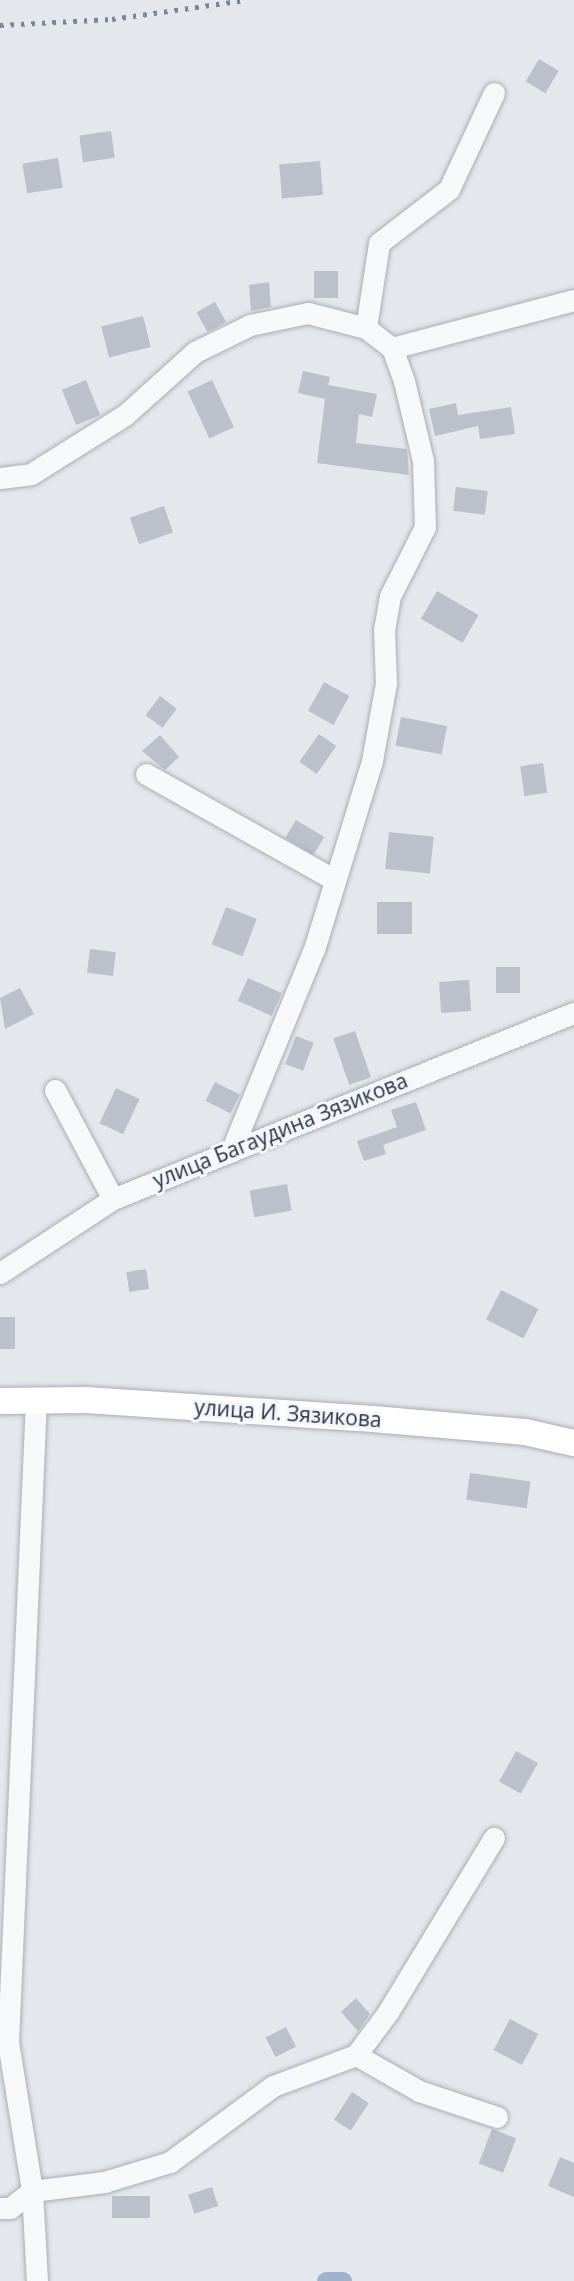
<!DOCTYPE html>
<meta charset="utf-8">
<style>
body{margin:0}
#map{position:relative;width:574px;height:2281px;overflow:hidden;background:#e4e7ec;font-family:"Open Sans",sans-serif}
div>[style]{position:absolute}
.canal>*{height:18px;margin:-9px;padding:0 9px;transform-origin:9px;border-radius:9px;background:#9fb4cc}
.building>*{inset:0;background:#bbc0ca;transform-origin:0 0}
.roads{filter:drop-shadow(0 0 2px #a9aeb7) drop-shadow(0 0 2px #a9aeb7)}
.minor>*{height:21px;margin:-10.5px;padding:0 10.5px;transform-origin:10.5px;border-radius:10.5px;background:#f7f8fa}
.major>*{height:26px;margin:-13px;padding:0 13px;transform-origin:13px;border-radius:13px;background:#fff}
.rail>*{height:4.5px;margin-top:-2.25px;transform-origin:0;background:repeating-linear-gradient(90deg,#7d8696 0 3.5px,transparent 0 10.5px)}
span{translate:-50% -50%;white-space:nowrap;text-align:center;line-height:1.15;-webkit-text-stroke:6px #f4f6f9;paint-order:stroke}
.street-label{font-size:21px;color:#2b3445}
</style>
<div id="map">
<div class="canal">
<div style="left:326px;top:2281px;width:17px"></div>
</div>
<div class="building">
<div style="left:539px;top:59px;width:23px;height:26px;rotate:31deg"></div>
<div style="left:111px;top:131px;width:27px;height:32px;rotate:82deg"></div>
<div style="left:58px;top:158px;width:30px;height:36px;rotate:81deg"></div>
<div style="left:320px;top:161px;width:34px;height:41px;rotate:85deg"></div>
<div style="left:314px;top:271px;width:24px;height:27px"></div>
<div style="clip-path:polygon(269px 282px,271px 307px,251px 311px,249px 285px)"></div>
<div style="left:215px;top:302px;width:23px;height:21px;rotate:61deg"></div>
<div style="left:143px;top:316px;width:32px;height:43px;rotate:76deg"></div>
<div style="clip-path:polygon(303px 371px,330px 377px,328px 385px,377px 394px,372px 417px,359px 414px,356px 443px,407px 449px,409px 475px,317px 463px,325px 399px,298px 393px)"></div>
<div style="left:86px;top:380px;width:38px;height:26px;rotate:68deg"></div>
<div style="left:212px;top:380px;width:52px;height:27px;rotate:65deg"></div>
<div style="clip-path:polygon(456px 403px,458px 415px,511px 407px,515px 434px,480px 439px,478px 426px,435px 436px,429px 409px)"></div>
<div style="left:456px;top:487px;width:32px;height:24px;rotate:7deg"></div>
<div style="left:164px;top:506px;width:28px;height:36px;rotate:71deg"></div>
<div style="left:437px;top:591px;width:48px;height:32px;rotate:30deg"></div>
<div style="left:324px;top:682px;width:29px;height:33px;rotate:29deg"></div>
<div style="left:160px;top:696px;width:21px;height:24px;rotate:37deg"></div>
<div style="left:401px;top:717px;width:47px;height:29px;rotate:11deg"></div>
<div style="left:319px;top:734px;width:21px;height:34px;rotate:35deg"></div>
<div style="clip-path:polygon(160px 735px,179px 757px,165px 770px,142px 751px)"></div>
<div style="left:543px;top:763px;width:30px;height:23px;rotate:82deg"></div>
<div style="left:296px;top:820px;width:33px;height:21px;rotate:31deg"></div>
<div style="left:389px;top:832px;width:45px;height:37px;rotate:6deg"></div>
<div style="left:412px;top:902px;width:32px;height:35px;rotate:90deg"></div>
<div style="left:226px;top:907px;width:33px;height:40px;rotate:21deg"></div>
<div style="left:90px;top:949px;width:26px;height:24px;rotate:7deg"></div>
<div style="left:496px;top:967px;width:24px;height:26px"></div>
<div style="left:248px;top:978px;width:37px;height:25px;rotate:24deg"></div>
<div style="left:469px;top:980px;width:31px;height:30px;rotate:86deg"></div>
<div style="clip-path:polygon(20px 988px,34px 1014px,5px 1029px,0 998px)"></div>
<div style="left:355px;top:1031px;width:49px;height:23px;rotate:71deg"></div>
<div style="left:296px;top:1036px;width:19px;height:30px;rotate:21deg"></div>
<div style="left:215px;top:1082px;width:28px;height:21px;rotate:27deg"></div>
<div style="left:116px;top:1088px;width:26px;height:39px;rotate:25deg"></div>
<div style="clip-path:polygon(416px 1102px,426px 1130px,383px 1145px,386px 1154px,364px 1161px,357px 1141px,397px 1127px,391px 1110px)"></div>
<div style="left:287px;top:1184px;width:27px;height:38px;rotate:80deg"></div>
<div style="left:146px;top:1269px;width:20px;height:20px;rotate:81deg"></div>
<div style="left:501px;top:1290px;width:42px;height:33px;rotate:27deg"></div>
<div style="left:0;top:1317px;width:15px;height:32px"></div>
<div style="left:470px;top:1473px;width:61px;height:27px;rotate:8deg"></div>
<div style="left:516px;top:1751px;width:25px;height:35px;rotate:29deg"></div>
<div style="clip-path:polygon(356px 1998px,370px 2014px,358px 2031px,341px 2012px)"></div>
<div style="left:510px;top:2019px;width:32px;height:35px;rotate:28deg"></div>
<div style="left:286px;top:2027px;width:22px;height:23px;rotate:63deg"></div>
<div style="left:352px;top:2092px;width:20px;height:33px;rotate:33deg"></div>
<div style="left:492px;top:2129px;width:26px;height:37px;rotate:21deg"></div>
<div style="clip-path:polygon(560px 2157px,574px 2163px,574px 2197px,548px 2186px)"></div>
<div style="left:212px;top:2187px;width:20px;height:25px;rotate:72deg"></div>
<div style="left:112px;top:2196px;width:38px;height:22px"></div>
</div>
<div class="roads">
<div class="minor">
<div style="left:366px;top:328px;width:86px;rotate:-81.3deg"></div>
<div style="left:379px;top:243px;width:88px;rotate:-37.6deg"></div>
<div style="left:449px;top:189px;width:106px;rotate:-64.9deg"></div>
<div style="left:392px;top:348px;width:188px;rotate:-14.8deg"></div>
<div style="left:0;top:478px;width:31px;rotate:-7deg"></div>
<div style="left:31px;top:474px;width:111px;rotate:-32.1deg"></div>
<div style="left:125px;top:415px;width:94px;rotate:-42deg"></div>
<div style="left:195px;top:352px;width:61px;rotate:-26.1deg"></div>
<div style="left:250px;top:325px;width:59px;rotate:-11.7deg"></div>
<div style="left:308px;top:313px;width:60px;rotate:14.5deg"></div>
<div style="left:366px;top:328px;width:33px;rotate:38deg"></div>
<div style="left:392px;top:348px;width:35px;rotate:70deg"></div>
<div style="left:404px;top:381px;width:82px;rotate:76.6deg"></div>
<div style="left:423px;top:461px;width:66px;rotate:88.3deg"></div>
<div style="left:425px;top:527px;width:77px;rotate:116.9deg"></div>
<div style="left:390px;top:596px;width:34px;rotate:100deg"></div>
<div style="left:384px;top:629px;width:54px;rotate:87.9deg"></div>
<div style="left:386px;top:683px;width:79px;rotate:100.2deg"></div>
<div style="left:372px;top:761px;width:197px;rotate:107.1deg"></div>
<div style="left:314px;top:949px;width:218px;rotate:112.3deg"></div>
<div style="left:146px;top:774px;width:217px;rotate:29.3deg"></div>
<div style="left:55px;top:1090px;width:123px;rotate:62deg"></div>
<div style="left:0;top:1273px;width:135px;rotate:-33.2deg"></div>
<div style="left:113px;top:1199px;width:497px;rotate:-22deg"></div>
<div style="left:36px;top:1399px;width:644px;rotate:92.49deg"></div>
<div style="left:8px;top:2042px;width:151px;rotate:80.8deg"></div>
<div style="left:32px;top:2191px;width:90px;rotate:86.8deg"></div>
<div style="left:356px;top:2055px;width:54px;rotate:-53.3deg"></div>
<div style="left:388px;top:2012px;width:204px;rotate:-58.7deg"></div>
<div style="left:0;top:2208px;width:10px"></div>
<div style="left:10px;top:2208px;width:28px;rotate:-38deg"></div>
<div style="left:32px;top:2191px;width:73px;rotate:-7.1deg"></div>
<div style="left:104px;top:2182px;width:69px;rotate:-16.9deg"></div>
<div style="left:170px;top:2162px;width:128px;rotate:-36.4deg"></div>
<div style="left:273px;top:2086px;width:89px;rotate:-20.5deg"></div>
<div style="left:356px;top:2055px;width:73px;rotate:29.7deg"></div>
<div style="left:419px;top:2091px;width:82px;rotate:18.4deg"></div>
</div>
<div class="major">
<div style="left:0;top:1401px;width:86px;rotate:-0.7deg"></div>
<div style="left:86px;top:1400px;width:288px;rotate:3.8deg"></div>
<div style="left:373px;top:1419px;width:153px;rotate:4.9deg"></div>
<div style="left:525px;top:1432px;width:50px;rotate:12.7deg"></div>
</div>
</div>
<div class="rail">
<div style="left:0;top:25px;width:112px;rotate:-3.1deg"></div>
<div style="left:112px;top:19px;width:135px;rotate:-8.1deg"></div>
</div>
<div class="street-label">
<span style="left:280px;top:1130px;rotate:-22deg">улица Багаудина Зязикова</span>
<span style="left:288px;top:1413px;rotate:4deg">улица И. Зязикова</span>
</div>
</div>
